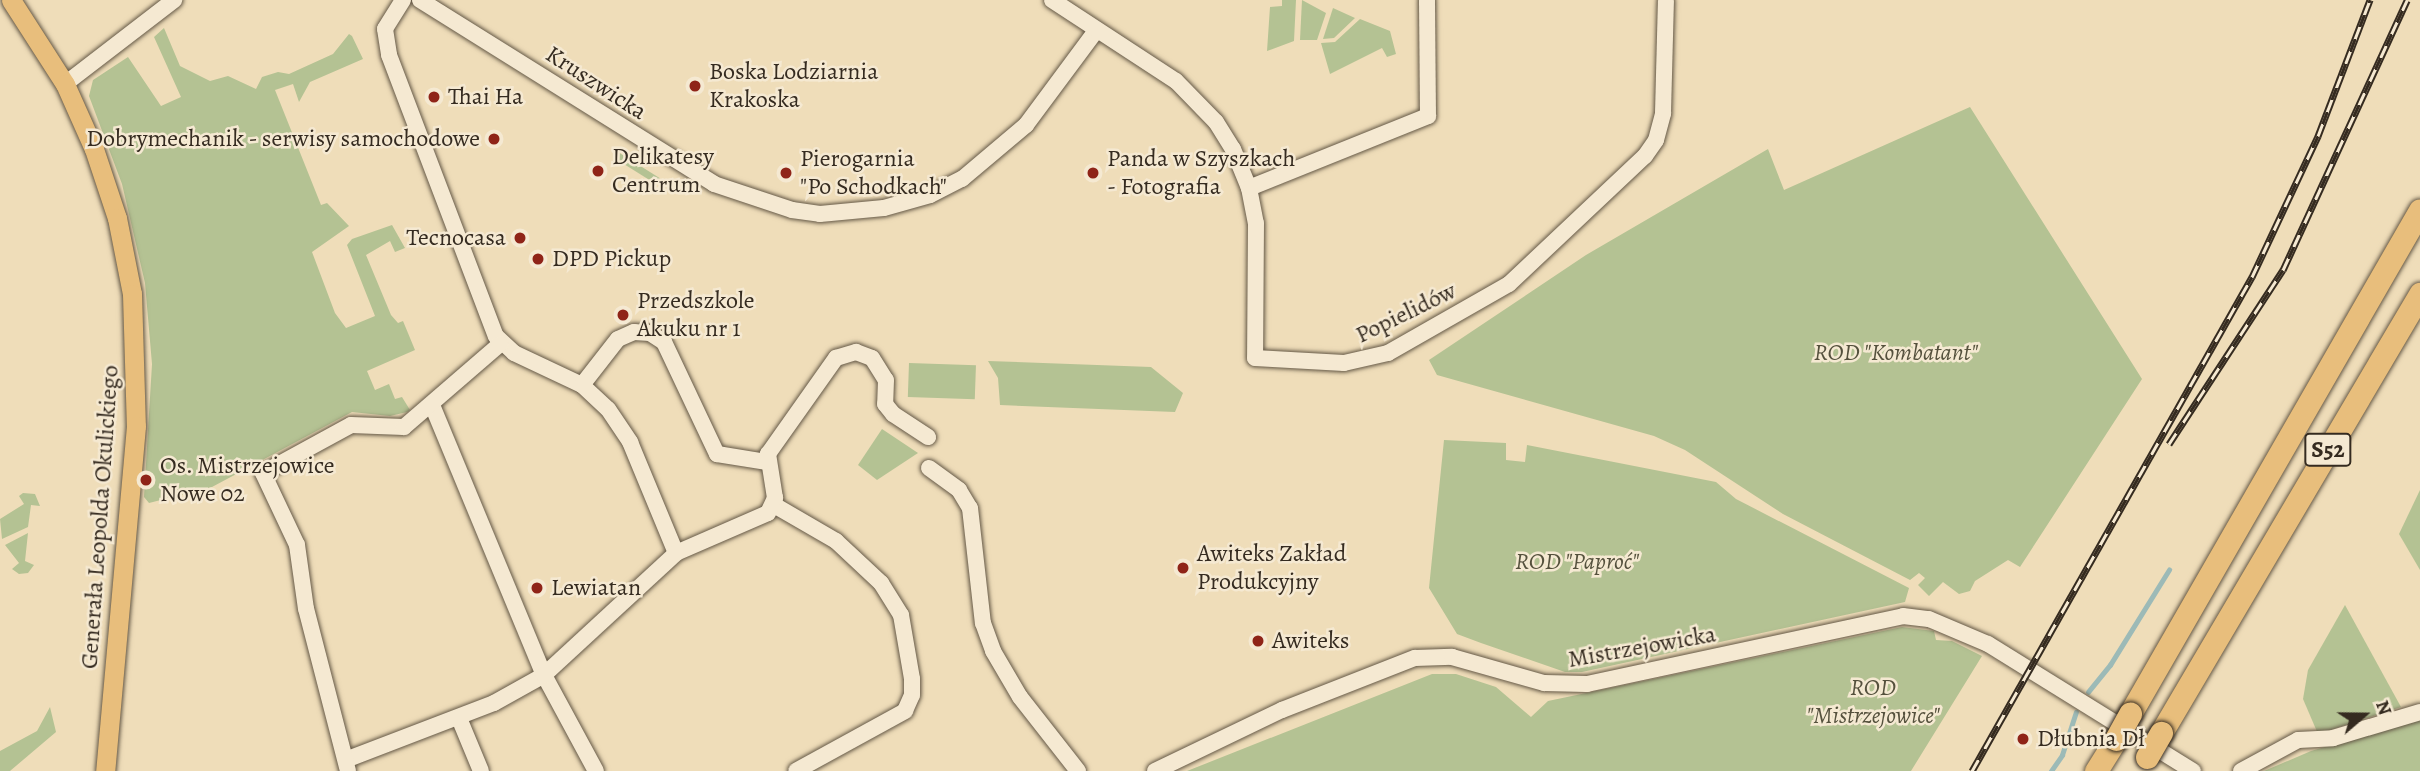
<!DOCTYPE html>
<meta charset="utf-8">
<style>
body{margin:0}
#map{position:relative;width:2420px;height:771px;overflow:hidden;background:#efddb9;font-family:Alegreya,serif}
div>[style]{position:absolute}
.green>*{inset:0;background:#b4c293;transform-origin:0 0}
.stream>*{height:4.5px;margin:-2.25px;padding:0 2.25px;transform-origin:2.25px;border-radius:2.25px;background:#9cbab7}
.roads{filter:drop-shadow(0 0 2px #645846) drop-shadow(0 0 2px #645846)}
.minor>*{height:16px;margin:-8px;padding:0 8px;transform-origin:8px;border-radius:8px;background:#f5e9d2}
.major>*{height:19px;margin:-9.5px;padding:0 9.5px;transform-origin:9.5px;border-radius:9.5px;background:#e8be7c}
.highway>*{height:23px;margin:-11.5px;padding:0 11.5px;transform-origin:11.5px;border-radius:11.5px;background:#e8be7c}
.rail>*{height:7px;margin-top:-3.5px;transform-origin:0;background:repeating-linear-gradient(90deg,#f5e9d2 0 13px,#352b20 0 26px);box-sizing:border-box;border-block:2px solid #352b20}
.bridges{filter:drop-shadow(0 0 2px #352b20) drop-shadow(0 0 2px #352b20)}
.highway-bridge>*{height:23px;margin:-11.5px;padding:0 11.5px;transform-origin:11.5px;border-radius:11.5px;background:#e8be7c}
.dots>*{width:19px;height:19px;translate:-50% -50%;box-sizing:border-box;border:4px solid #f5e9d2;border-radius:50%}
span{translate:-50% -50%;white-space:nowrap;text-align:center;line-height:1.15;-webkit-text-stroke:5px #f5e9d2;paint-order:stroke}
.shield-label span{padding:2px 5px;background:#f5e9d2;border:2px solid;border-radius:5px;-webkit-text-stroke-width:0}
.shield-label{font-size:23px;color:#352b20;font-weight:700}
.poi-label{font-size:24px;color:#352b20}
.left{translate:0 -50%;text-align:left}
.right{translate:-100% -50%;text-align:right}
.street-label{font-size:24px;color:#352b20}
.park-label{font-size:24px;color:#55513d;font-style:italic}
.north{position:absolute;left:2329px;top:680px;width:70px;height:70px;-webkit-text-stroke:5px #f5e9d2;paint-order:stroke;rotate:70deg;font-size:19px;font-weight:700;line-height:28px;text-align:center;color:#352b20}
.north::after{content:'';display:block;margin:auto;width:24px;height:32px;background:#352b20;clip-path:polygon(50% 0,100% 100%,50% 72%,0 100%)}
</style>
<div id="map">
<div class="green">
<div style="clip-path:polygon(1282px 0,1296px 0,1294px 41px,1267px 51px,1270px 7px,1282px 6px)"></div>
<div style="clip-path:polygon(1302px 0,1326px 13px,1317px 40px,1300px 40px)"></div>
<div style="clip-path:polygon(1333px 8px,1355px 18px,1334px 38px,1323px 39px)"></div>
<div style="clip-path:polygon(1360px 19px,1390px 31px,1396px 54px,1387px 57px,1382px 48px,1330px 74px,1321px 43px,1335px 42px)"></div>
<div style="clip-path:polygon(164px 28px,180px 66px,210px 81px,228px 76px,256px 89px,262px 77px,278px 72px,289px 74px,333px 54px,349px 34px,352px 36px,363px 59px,310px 82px,299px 102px,293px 84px,275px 90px,321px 205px,327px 203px,349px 226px,312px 252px,335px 313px,346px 328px,375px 316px,347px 245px,352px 239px,392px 225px,405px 248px,395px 252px,390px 241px,366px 255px,391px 315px,398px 323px,403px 321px,415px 350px,367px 371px,375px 390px,389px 384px,395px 399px,402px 397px,410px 410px,407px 412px,390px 416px,352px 412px,212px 487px,149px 503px,144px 497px,152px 364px,145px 283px,122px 184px,89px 96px,93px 80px,128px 57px,161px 106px,181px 97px,154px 37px)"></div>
<div style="clip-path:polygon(1970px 107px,2142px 379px,2020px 567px,2008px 560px,1975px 581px,1970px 591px,1959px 594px,1943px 582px,1929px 596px,1918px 585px,1925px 578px,1919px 573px,1910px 580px,1783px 514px,1685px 450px,1654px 436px,1437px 375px,1429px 360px,1586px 255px,1768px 149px,1784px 190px)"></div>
<div style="left:618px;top:152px;width:49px;height:7px;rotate:32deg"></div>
<div style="clip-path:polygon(988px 361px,1151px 367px,1183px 393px,1175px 412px,1000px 405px,998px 378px)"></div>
<div style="left:909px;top:363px;width:67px;height:34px;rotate:2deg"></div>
<div style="clip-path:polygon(882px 429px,918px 453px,877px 480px,858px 465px)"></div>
<div style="clip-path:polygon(1444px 440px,1506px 443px,1506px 460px,1525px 462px,1527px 445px,1716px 482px,1736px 499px,1909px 588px,1905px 602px,1582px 672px,1565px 672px,1481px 643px,1457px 634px,1429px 588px)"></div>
<div style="clip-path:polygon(2420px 490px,2420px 570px,2399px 534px)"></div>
<div style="clip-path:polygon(23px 493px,35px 494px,40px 506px,31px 505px,28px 527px,2px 539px,0 519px,24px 504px,19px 496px)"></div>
<div style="clip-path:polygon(28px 533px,25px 561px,34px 565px,28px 573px,19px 574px,12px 569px,19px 563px,5px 545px)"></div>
<div style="clip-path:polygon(2345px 605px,2401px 707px,2318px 734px,2303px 699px,2308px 670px)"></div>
<div style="clip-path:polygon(1902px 627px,1934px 631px,1936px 640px,1952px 641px,1982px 656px,1911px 771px,1187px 771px,1432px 674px,1456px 674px,1496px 687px,1531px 717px,1548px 701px)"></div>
<div style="clip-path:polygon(50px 707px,56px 732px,10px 771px,0 771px,0 751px,37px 731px)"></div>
<div style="clip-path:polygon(2420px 719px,2420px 771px,2264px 771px,2311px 751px)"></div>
</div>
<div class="stream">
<div style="left:2088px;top:692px;width:35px;rotate:-51deg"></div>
<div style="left:2110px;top:665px;width:112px;rotate:-58.2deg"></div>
<div style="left:2051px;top:771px;width:19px;rotate:-55deg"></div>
<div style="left:2062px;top:755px;width:45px;rotate:-72deg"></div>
</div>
<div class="roads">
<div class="minor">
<div style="left:403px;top:0;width:34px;rotate:122deg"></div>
<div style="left:385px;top:29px;width:26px;rotate:81deg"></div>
<div style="left:389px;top:55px;width:301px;rotate:69.2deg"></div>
<div style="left:496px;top:336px;width:25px;rotate:43deg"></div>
<div style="left:514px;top:353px;width:75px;rotate:25.2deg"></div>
<div style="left:582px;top:385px;width:35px;rotate:43deg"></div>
<div style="left:608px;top:409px;width:40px;rotate:56deg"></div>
<div style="left:630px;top:442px;width:120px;rotate:67.5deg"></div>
<div style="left:420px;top:0;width:347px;rotate:32deg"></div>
<div style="left:714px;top:184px;width:82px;rotate:18.4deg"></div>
<div style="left:792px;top:210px;width:28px;rotate:8deg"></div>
<div style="left:820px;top:214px;width:64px;rotate:-5.4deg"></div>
<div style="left:884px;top:208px;width:48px;rotate:-15.8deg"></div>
<div style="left:930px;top:195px;width:36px;rotate:-27deg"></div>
<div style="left:962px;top:179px;width:84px;rotate:-40.2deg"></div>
<div style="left:1026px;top:125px;width:116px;rotate:-53.4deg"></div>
<div style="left:1052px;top:0;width:148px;rotate:33.2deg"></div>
<div style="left:1176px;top:81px;width:57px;rotate:45.7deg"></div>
<div style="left:1216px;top:122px;width:32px;rotate:58deg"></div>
<div style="left:1233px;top:149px;width:42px;rotate:67.7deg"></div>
<div style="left:1249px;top:188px;width:36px;rotate:79deg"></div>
<div style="left:1256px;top:223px;width:135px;rotate:90.4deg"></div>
<div style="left:1255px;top:358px;width:89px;rotate:3.2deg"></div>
<div style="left:1344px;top:363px;width:45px;rotate:-12.8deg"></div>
<div style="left:1388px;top:353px;width:139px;rotate:-29.7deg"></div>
<div style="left:1509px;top:284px;width:187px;rotate:-43.3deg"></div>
<div style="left:1645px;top:156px;width:19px;rotate:-55deg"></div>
<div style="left:1656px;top:140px;width:28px;rotate:-75deg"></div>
<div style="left:1663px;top:113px;width:112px;rotate:-88.5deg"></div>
<div style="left:65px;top:84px;width:138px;rotate:-37.6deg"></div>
<div style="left:1249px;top:188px;width:193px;rotate:-21.9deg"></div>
<div style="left:1428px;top:116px;width:116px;rotate:-90.5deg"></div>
<div style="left:582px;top:385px;width:58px;rotate:-52deg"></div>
<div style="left:618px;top:339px;width:17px;rotate:-24deg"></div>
<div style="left:634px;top:332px;width:16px;rotate:4deg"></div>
<div style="left:650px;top:333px;width:17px;rotate:33deg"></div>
<div style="left:664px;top:342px;width:124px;rotate:64.7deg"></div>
<div style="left:717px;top:454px;width:51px;rotate:9.1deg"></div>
<div style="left:432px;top:405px;width:292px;rotate:67.5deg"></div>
<div style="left:544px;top:675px;width:109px;rotate:61.6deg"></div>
<div style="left:929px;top:468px;width:37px;rotate:36deg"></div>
<div style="left:959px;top:490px;width:21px;rotate:59deg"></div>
<div style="left:970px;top:508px;width:116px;rotate:83.6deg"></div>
<div style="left:983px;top:623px;width:30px;rotate:70deg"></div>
<div style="left:993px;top:651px;width:53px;rotate:59.6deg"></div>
<div style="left:1020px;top:697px;width:94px;rotate:51.9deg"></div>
<div style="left:774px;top:505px;width:72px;rotate:30.1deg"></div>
<div style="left:836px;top:541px;width:62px;rotate:43deg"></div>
<div style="left:881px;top:583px;width:38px;rotate:58deg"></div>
<div style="left:901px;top:615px;width:65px;rotate:80.2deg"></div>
<div style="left:912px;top:679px;width:16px;rotate:90deg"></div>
<div style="left:912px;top:695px;width:17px;rotate:114deg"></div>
<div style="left:905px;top:711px;width:124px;rotate:151.2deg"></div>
<div style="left:459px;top:718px;width:57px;rotate:67.5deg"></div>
<div style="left:348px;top:759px;width:156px;rotate:-21deg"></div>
<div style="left:494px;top:703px;width:57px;rotate:-29.2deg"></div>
<div style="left:544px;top:675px;width:180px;rotate:-42.7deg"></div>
<div style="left:676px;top:553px;width:100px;rotate:-23.5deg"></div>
<div style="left:768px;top:513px;width:17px;rotate:-65deg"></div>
<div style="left:775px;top:498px;width:45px;rotate:-99deg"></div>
<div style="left:768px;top:454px;width:118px;rotate:-54.7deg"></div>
<div style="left:836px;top:358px;width:21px;rotate:-17deg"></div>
<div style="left:856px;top:352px;width:17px;rotate:21deg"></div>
<div style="left:872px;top:358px;width:26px;rotate:58deg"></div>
<div style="left:886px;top:380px;width:24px;rotate:92deg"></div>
<div style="left:885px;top:404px;width:13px;rotate:51deg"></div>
<div style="left:893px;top:414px;width:42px;rotate:33.3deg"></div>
<div style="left:348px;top:771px;width:167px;rotate:-104.5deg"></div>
<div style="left:306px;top:609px;width:65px;rotate:-98deg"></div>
<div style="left:297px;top:545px;width:80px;rotate:-115.3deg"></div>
<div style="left:263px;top:473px;width:100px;rotate:-28.6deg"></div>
<div style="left:351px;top:425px;width:53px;rotate:2.2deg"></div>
<div style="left:404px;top:427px;width:127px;rotate:-40.8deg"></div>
<div style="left:1155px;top:771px;width:141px;rotate:-25.7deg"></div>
<div style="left:1282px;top:710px;width:143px;rotate:-21.4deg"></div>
<div style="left:1415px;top:658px;width:37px;rotate:-2deg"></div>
<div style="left:1452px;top:657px;width:96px;rotate:15.8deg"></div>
<div style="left:1544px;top:683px;width:43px;rotate:1.3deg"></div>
<div style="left:1587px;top:684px;width:323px;rotate:-12.1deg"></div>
<div style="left:1903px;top:616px;width:26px;rotate:7deg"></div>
<div style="left:1929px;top:619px;width:64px;rotate:23deg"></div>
<div style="left:1988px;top:644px;width:241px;rotate:31.8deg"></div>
<div style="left:2241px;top:771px;width:65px;rotate:-28.5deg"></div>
<div style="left:2298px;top:740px;width:35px;rotate:-3deg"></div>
<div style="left:2333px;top:738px;width:91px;rotate:-16.6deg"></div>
</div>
<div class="major">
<div style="left:11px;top:0;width:100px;rotate:57.3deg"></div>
<div style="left:65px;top:84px;width:71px;rotate:66deg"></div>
<div style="left:94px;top:149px;width:73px;rotate:71.6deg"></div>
<div style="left:117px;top:218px;width:77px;rotate:78.8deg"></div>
<div style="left:132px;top:294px;width:132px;rotate:88.3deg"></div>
<div style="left:136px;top:426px;width:346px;rotate:95.1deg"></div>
</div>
<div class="highway">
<div style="left:2130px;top:714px;width:581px;rotate:-60.08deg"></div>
<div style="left:2161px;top:733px;width:510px;rotate:-59.46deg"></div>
<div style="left:2096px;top:771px;width:38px;rotate:-58deg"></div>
</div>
</div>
<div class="rail">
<div style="left:2169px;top:444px;width:208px;rotate:-56.8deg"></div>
<div style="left:2283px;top:270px;width:297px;rotate:-65.3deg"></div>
<div style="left:1972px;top:771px;width:568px;rotate:-60.46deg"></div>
<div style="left:2252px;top:277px;width:156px;rotate:-64.9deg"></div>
<div style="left:2318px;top:136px;width:146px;rotate:-69.1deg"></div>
</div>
<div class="bridges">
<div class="highway-bridge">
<div style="left:2116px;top:739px;width:29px;rotate:-61deg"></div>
<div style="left:2147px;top:757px;width:28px;rotate:-60deg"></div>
</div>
</div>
<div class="dots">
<div style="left:695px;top:86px;background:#8f2418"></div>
<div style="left:434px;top:97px;background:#8f2418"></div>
<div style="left:494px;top:139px;background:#8f2418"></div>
<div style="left:598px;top:171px;background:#8f2418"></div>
<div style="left:786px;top:173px;background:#8f2418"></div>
<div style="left:1093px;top:173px;background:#8f2418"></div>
<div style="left:520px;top:238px;background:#8f2418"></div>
<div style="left:538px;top:259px;background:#8f2418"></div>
<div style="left:623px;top:315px;background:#8f2418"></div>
<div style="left:146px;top:480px;background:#8f2418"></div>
<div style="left:1183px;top:568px;background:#8f2418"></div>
<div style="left:537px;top:588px;background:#8f2418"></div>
<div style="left:1258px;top:641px;background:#8f2418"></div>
<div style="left:2023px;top:739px;background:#8f2418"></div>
</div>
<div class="shield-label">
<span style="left:2328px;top:450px">S52</span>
</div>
<div class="poi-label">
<span class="left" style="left:709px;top:86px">Boska Lodziarnia<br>Krakoska</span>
<span class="left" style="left:448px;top:97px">Thai Ha</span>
<span class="right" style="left:480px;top:139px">Dobrymechanik - serwisy samochodowe</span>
<span class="left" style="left:612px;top:171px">Delikatesy<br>Centrum</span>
<span class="left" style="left:800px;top:173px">Pierogarnia<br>"Po Schodkach"</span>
<span class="left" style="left:1107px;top:173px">Panda w Szyszkach<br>- Fotografia</span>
<span class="right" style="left:506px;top:238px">Tecnocasa</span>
<span class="left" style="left:552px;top:259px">DPD Pickup</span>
<span class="left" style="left:637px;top:315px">Przedszkole<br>Akuku nr 1</span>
<span class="left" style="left:160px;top:480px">Os. Mistrzejowice<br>Nowe 02</span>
<span class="left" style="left:1197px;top:568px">Awiteks Zakład<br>Produkcyjny</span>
<span class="left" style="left:551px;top:588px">Lewiatan</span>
<span class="left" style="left:1272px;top:641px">Awiteks</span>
<span class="left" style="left:2037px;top:739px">Dłubnia Dł</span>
</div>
<div class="street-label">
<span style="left:596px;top:83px;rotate:33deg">Kruszwicka</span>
<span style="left:1406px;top:313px;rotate:-26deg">Popielidów</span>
<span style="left:100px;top:517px;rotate:-86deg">Generała Leopolda Okulickiego</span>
<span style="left:1642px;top:647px;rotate:-10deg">Mistrzejowicka</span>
</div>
<div class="park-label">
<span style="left:1896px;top:353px">ROD "Kombatant"</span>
<span style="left:1577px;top:562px">ROD "Paproć"</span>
<span style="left:1873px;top:702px">ROD<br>"Mistrzejowice"</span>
</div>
<div class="north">N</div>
</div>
